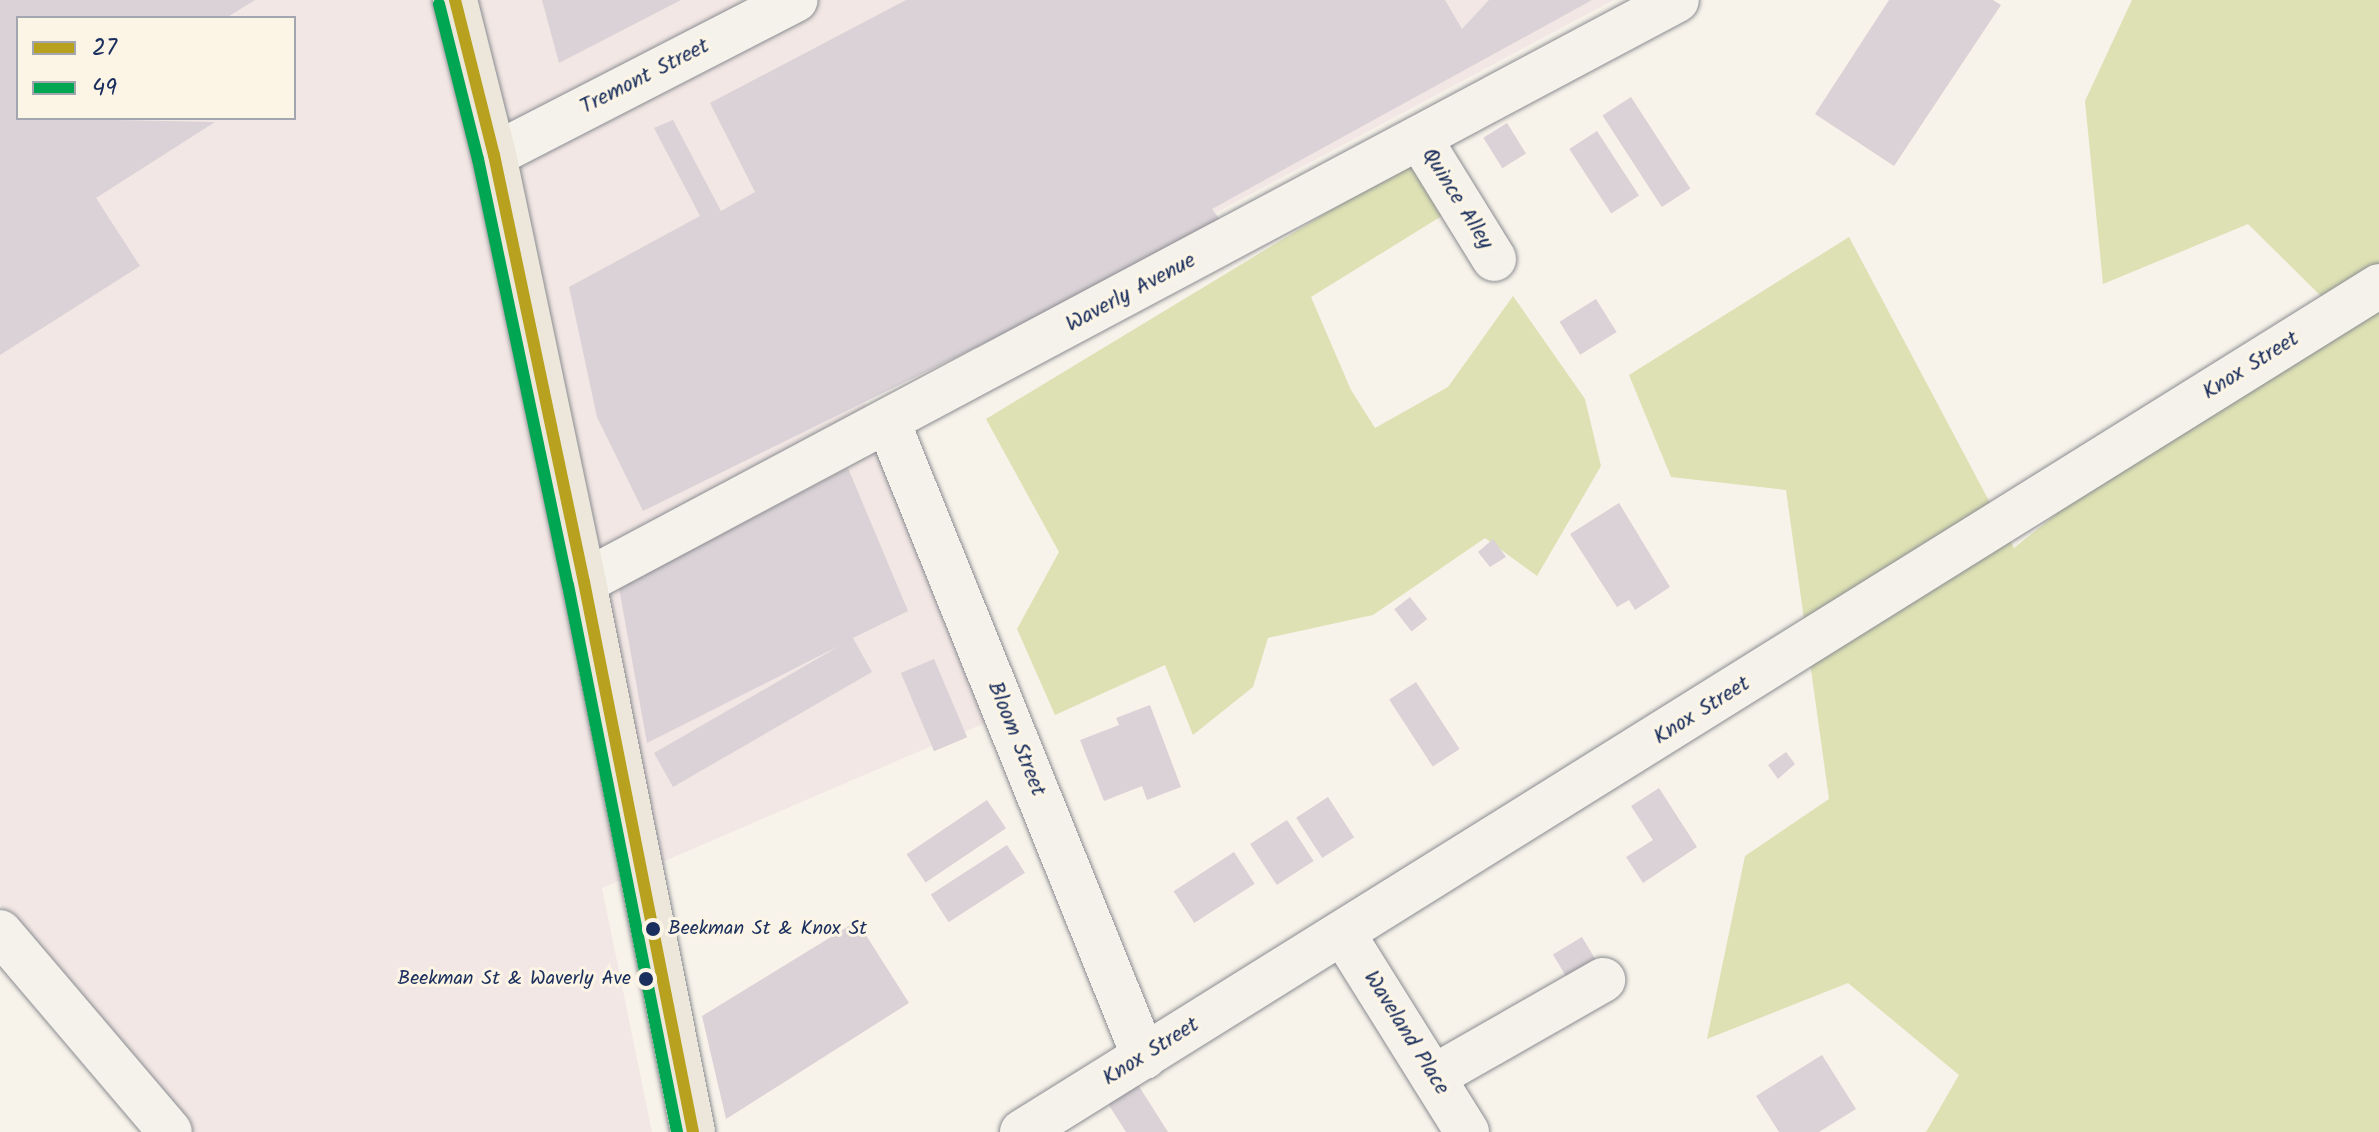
<!DOCTYPE html>
<style>
body{margin:0}
#map{position:relative;width:2379px;height:1132px;overflow:hidden;background:#f7f3ea;font-family:Kalam,sans-serif}
div>[style]{position:absolute}
.built>*{inset:0;background:#f2e7e4}
.green>*{inset:0;background:#dde1b3}
.building>*{inset:0;background:#dad2d6;transform-origin:0 0}
.roads{filter:drop-shadow(0 0 2px #8a8c91) drop-shadow(0 0 2px #8a8c91)}
.minor>*{height:44px;margin:-22px;padding:0 22px;transform-origin:22px;border-radius:22px;background:#f5f2ec}
.major>*{height:44px;margin:-22px;padding:0 22px;transform-origin:22px;border-radius:22px;background:#ece7da}
.bus-1>*{height:12px;margin:-6px;padding:0 6px;transform-origin:6px;border-radius:6px;background:#b7a11f}
.bus-2>*{height:12px;margin:-6px;padding:0 6px;transform-origin:6px;border-radius:6px;background:#00a651}
.dots>*{width:22px;height:22px;translate:-50% -50%;box-sizing:border-box;border:4px solid #fcf5e5;border-radius:50%}
span{translate:-50% -50%;white-space:nowrap;text-align:center;line-height:1.15;-webkit-text-stroke:6px #fcf5e5;paint-order:stroke}
.bus-label{font-size:20px;color:#1b2f5e}
.left{translate:0 -50%;text-align:left}
.right{translate:-100% -50%;text-align:right}
.street-label{font-size:22px;color:#1b2f5e}
.legend{position:absolute;left:16px;top:16px;width:280px;height:104px;box-sizing:border-box;background:#fcf5e5;border:2px solid #a2a6af;margin:0;padding:10px 14px;list-style:none;font-size:24px;color:#1b2f5e}
.legend li{display:flex;align-items:center;gap:16px;height:40px}
.legend b{width:40px;border:2px solid #a2a6af}
</style>
<div id="map">
<div class="built">
<div style="clip-path:polygon(evenodd,0 0,1614px 0,864px 401px,992px 720px,602px 888px,652px 1132px,192px 1132px,0 904px,0 0,18px 18px,294px 18px,294px 118px,18px 118px,18px 18px)"></div>
</div>
<div class="green">
<div style="clip-path:polygon(2132px 0,2379px 0,2379px 1132px,1926px 1132px,1959px 1075px,1848px 983px,1707px 1039px,1745px 856px,1829px 799px,1786px 490px,1671px 477px,1629px 375px,1849px 237px,2014px 548px,2150px 439px,2333px 308px,2248px 224px,2103px 284px,2085px 101px)"></div>
<div style="clip-path:polygon(1417px 158px,1453px 209px,1311px 297px,1351px 390px,1375px 428px,1448px 387px,1513px 296px,1585px 399px,1601px 466px,1537px 576px,1485px 538px,1373px 615px,1268px 638px,1253px 687px,1193px 735px,1165px 665px,1055px 715px,1017px 629px,1059px 552px,986px 419px)"></div>
</div>
<div class="building">
<div style="clip-path:polygon(0 0,255px 0,226px 18px,18px 18px,18px 118px,215px 122px,96px 198px,140px 266px,0 355px)"></div>
<div style="clip-path:polygon(542px 0,681px 0,559px 63px)"></div>
<div style="clip-path:polygon(906px 0,1445px 0,1462px 29px,1489px 0,1592px 0,1212px 209px,1224px 225px,643px 511px,597px 417px,569px 287px,700px 216px,654px 128px,673px 120px,721px 211px,755px 192px,710px 103px)"></div>
<div style="clip-path:polygon(1889px 0,1993px 0,2001px 5px,1894px 166px,1815px 114px)"></div>
<div style="left:1631px;top:97px;width:109px;height:34px;rotate:57deg"></div>
<div style="left:1507px;top:123px;width:36px;height:28px;rotate:58deg"></div>
<div style="left:1597px;top:131px;width:77px;height:33px;rotate:57deg"></div>
<div style="left:1596px;top:299px;width:39px;height:43px;rotate:58deg"></div>
<div style="clip-path:polygon(848px 468px,908px 611px,853px 638px,872px 672px,673px 787px,654px 753px,841px 645px,647px 743px,619px 588px)"></div>
<div style="clip-path:polygon(1619px 503px,1670px 587px,1635px 610px,1629px 600px,1617px 607px,1570px 534px)"></div>
<div style="clip-path:polygon(1493px 539px,1506px 557px,1490px 567px,1478px 552px)"></div>
<div style="left:1410px;top:597px;width:28px;height:20px;rotate:52deg"></div>
<div style="left:934px;top:659px;width:85px;height:36px;rotate:67deg"></div>
<div style="left:1416px;top:682px;width:80px;height:32px;rotate:57deg"></div>
<div style="clip-path:polygon(1150px 705px,1181px 787px,1147px 800px,1142px 786px,1104px 801px,1080px 740px,1119px 725px,1116px 718px)"></div>
<div style="clip-path:polygon(1786px 752px,1795px 764px,1778px 779px,1768px 765px)"></div>
<div style="clip-path:polygon(1659px 788px,1697px 847px,1643px 883px,1626px 857px,1653px 840px,1631px 806px)"></div>
<div style="left:1328px;top:797px;width:48px;height:38px;rotate:57deg"></div>
<div style="left:987px;top:800px;width:34px;height:97px;rotate:56deg"></div>
<div style="left:1287px;top:820px;width:49px;height:44px;rotate:57deg"></div>
<div style="left:1007px;top:845px;width:33px;height:91px;rotate:57deg"></div>
<div style="left:1234px;top:852px;width:38px;height:72px;rotate:57deg"></div>
<div style="clip-path:polygon(857px 921px,909px 1003px,726px 1119px,702px 1016px)"></div>
<div style="left:1582px;top:937px;width:33px;height:34px;rotate:59deg"></div>
<div style="clip-path:polygon(1822px 1055px,1856px 1109px,1819px 1132px,1779px 1132px,1756px 1096px)"></div>
<div style="clip-path:polygon(1135px 1080px,1168px 1132px,1126px 1132px,1105px 1099px)"></div>
</div>
<div class="roads">
<div class="minor">
<div style="left:1420px;top:139px;width:141px;rotate:58.3deg"></div>
<div style="left:494px;top:155px;width:339px;rotate:-27.2deg"></div>
<div style="left:888px;top:422px;width:685px;rotate:68.04deg"></div>
<div style="left:584px;top:582px;width:1238px;rotate:-28.03deg"></div>
<div style="left:0;top:932px;width:262px;rotate:49.6deg"></div>
<div style="left:1344px;top:935px;width:232px;rotate:58deg"></div>
<div style="left:1433px;top:1077px;width:196px;rotate:-29.7deg"></div>
<div style="left:1022px;top:1132px;width:1599px;rotate:-31.94deg"></div>
</div>
<div class="major">
<div style="left:455px;top:0;width:160px;rotate:75.9deg"></div>
<div style="left:494px;top:155px;width:436px;rotate:78.1deg"></div>
<div style="left:584px;top:582px;width:561px;rotate:78.79deg"></div>
</div>
</div>
<div class="bus-1">
<div style="left:455px;top:0;width:160px;rotate:75.9deg"></div>
<div style="left:494px;top:155px;width:436px;rotate:78.1deg"></div>
<div style="left:584px;top:582px;width:561px;rotate:78.79deg"></div>
</div>
<div class="bus-2">
<div style="left:439px;top:4px;width:160px;rotate:75.9deg"></div>
<div style="left:478px;top:159px;width:435px;rotate:78.1deg"></div>
<div style="left:568px;top:585px;width:558px;rotate:78.73deg"></div>
</div>
<div class="dots">
<div style="left:653px;top:929px;background:#1b2f5e"></div>
<div style="left:646px;top:979px;background:#1b2f5e"></div>
</div>
<div class="bus-label">
<span class="left" style="left:668px;top:929px">Beekman St &amp; Knox St</span>
<span class="right" style="left:631px;top:979px">Beekman St &amp; Waverly Ave</span>
</div>
<div class="street-label">
<span style="left:645px;top:77px;rotate:-27deg">Tremont Street</span>
<span style="left:1457px;top:199px;rotate:58deg">Quince Alley</span>
<span style="left:1131px;top:293px;rotate:-28deg">Waverly Avenue</span>
<span style="left:2251px;top:366px;rotate:-32deg">Knox Street</span>
<span style="left:1702px;top:711px;rotate:-32deg">Knox Street</span>
<span style="left:1016px;top:739px;rotate:68deg">Bloom Street</span>
<span style="left:1406px;top:1033px;rotate:58deg">Waveland Place</span>
<span style="left:1151px;top:1052px;rotate:-32deg">Knox Street</span>
</div>
<ul class="legend">
<li><b style="height:10px;background:#b7a11f"></b>27</li>
<li><b style="height:10px;background:#00a651"></b>49</li>
</ul>
</div>
